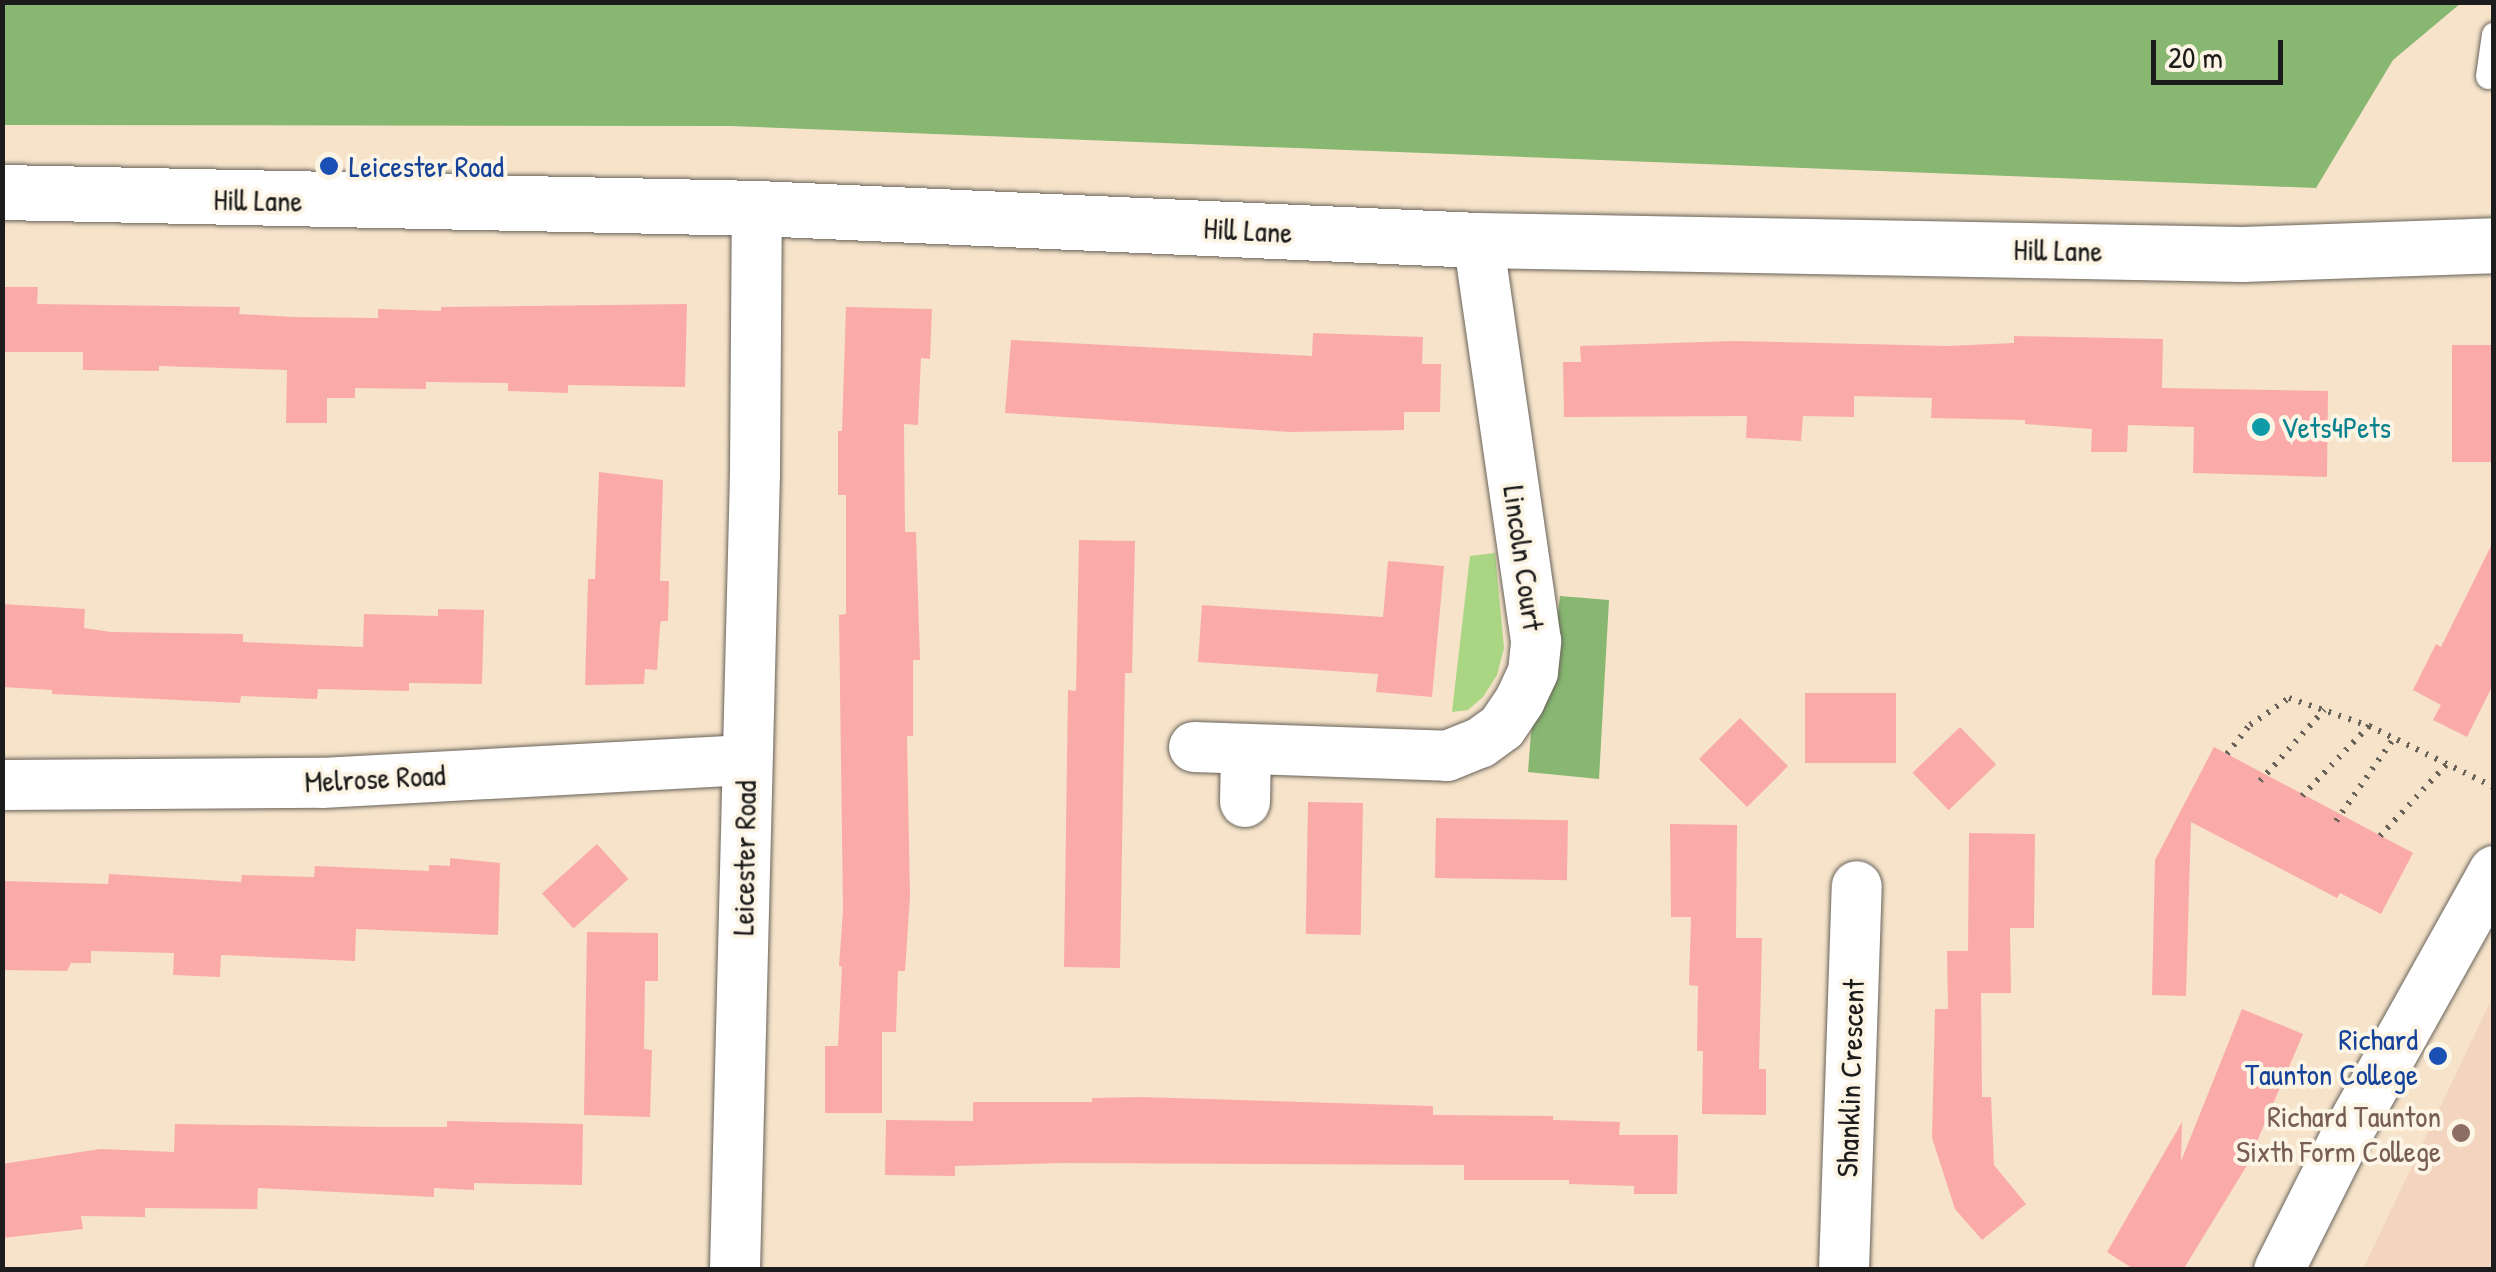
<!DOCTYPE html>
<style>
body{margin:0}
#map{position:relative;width:2496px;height:1272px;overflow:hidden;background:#f6e3ca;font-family:"Patrick Hand",sans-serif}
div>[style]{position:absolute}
.built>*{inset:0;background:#f3d4be}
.green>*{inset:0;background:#aad683}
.forest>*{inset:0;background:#87b771}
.building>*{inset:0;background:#faaba9;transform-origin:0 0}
.path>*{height:6px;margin-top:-3px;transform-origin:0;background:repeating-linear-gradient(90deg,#686259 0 2.5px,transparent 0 10.5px)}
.roads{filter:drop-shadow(0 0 2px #686259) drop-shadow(0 0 2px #686259)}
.service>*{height:25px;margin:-12.5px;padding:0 12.5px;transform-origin:12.5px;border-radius:12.5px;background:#fff}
.minor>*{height:50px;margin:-25px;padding:0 25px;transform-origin:25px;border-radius:25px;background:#fff}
.tertiary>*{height:55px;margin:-27.5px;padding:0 27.5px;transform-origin:27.5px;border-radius:27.5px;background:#fff}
.dots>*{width:28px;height:28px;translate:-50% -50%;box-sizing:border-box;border:5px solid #fcf5e5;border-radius:50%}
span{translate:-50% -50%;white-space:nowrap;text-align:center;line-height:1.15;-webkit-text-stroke:8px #fcf5e5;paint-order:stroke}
.transit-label{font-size:30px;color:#164399}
.left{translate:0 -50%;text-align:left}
.right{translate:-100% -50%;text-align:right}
.street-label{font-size:30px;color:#1c1c1c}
.culture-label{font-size:30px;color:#0d838f}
.education-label{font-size:30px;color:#785e54}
.frame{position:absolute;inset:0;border:5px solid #1c1c1c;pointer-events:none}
.scale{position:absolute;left:2151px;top:40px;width:132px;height:45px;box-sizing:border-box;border:5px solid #1c1c1c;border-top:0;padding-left:12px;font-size:30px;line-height:35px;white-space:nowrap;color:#1c1c1c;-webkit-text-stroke:8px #fcf5e5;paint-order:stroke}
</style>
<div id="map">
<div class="built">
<div style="clip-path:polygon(2493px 996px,2493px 1269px,2363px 1269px)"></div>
</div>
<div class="green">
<div style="clip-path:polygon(1495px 553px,1504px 648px,1497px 675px,1483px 697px,1468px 710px,1452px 712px,1470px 556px)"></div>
</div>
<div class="forest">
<div style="clip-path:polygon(3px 2px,2461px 2px,2461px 3px,2393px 60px,2316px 188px,731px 126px,3px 125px)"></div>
<div style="clip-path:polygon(1560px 596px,1609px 600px,1599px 779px,1528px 772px,1531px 732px,1551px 675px)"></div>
</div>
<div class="building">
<div style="clip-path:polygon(2px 287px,38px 287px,37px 304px,240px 307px,239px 314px,293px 317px,378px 318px,378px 309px,441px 311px,441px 307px,687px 304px,685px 387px,568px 385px,568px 393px,508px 391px,508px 383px,426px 382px,426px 389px,355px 388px,355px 398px,327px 398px,327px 423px,286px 423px,287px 370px,159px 366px,159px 371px,83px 370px,83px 352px,2px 352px)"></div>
<div style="clip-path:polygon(846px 307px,932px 309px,930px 359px,921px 358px,918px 425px,904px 424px,905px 532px,916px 532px,920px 660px,913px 660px,913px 736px,907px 736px,910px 897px,905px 971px,898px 971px,896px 1032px,882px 1032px,882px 1113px,825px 1113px,825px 1046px,838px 1046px,842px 967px,839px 966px,843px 910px,839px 615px,846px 614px,846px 495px,838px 495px,838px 431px,842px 431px)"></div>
<div style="clip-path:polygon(1313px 333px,1423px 337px,1422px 364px,1441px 364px,1440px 412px,1404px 412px,1404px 430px,1290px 432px,1005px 413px,1011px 340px,1312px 356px)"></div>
<div style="clip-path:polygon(2014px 336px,2163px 339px,2162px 388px,2328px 391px,2327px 477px,2193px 473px,2194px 427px,2128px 425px,2127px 452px,2091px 452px,2092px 429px,2025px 424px,2025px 420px,1931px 418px,1932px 398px,1854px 396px,1854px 417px,1803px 416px,1801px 441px,1746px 438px,1747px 416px,1564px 417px,1563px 362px,1581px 362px,1580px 346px,1734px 341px,1948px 346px,2014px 343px)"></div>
<div style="left:2494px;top:345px;width:117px;height:42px;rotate:90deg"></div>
<div style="clip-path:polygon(599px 472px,663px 480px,660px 581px,669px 581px,668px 621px,661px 621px,660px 626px,657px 670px,645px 669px,644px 684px,585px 685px,588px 579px,595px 579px)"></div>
<div style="clip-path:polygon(1079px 540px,1135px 541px,1132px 673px,1125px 673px,1120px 968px,1064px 967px,1068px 690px,1076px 691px)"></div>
<div style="clip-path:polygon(2494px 540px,2494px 683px,2467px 737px,2433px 720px,2441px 705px,2413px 690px,2436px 644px,2441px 647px)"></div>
<div style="clip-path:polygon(1388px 561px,1444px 566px,1432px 697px,1376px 692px,1378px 674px,1198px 662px,1202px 605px,1383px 617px)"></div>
<div style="clip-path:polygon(2px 604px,85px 609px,84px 628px,111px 632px,243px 634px,243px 642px,363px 647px,364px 614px,438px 616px,438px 609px,484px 610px,482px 684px,409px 683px,409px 691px,318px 689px,317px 699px,241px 696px,240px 703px,52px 694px,52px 690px,2px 687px)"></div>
<div style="left:1805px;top:693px;width:91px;height:70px"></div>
<div style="left:1740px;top:718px;width:68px;height:58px;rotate:45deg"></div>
<div style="left:1960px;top:727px;width:52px;height:66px;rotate:46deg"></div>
<div style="clip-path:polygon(2214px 747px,2413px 853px,2381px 914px,2340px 893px,2337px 898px,2191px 822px,2186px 996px,2152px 995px,2155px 860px)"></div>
<div style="left:1308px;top:802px;width:55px;height:132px;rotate:1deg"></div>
<div style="left:1436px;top:818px;width:132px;height:60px;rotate:1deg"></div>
<div style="clip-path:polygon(1670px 824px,1737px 825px,1736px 938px,1762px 938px,1759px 1069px,1766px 1069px,1766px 1115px,1702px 1114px,1703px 1051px,1697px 1051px,1698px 986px,1689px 985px,1691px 917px,1671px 917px)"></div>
<div style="clip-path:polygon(1969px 833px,2035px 834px,2034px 928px,2010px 928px,2011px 993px,1981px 993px,1982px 1097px,1991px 1097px,1994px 1165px,2026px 1204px,1982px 1240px,1955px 1209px,1932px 1138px,1935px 1009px,1948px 1009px,1947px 951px,1968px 951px)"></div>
<div style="left:597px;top:844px;width:47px;height:74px;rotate:48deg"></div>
<div style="clip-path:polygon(450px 858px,500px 863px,498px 935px,356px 929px,355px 961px,221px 955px,220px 977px,173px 975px,174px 953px,91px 951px,91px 963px,71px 963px,67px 971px,2px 970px,2px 881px,108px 884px,109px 874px,241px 882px,242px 875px,314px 877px,315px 866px,429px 871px,429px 865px,450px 866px)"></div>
<div style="clip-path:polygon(587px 932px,658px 933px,658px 981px,645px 981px,644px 1049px,652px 1050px,650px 1117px,584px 1115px)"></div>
<div style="clip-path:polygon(2242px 1009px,2303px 1034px,2246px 1167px,2183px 1270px,2135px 1270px,2107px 1252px,2182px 1122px,2181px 1161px)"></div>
<div style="clip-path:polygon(1142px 1097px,1433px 1106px,1433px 1115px,1553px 1116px,1553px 1120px,1620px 1122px,1619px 1135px,1678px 1135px,1677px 1194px,1634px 1194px,1634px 1186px,1569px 1184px,1569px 1180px,1464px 1180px,1464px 1165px,1065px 1163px,955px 1166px,955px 1176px,885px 1175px,886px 1120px,973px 1121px,973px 1102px,1092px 1102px,1092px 1098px)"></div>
<div style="clip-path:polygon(447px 1121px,583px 1124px,582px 1185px,474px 1183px,474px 1190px,434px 1188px,434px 1197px,258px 1188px,257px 1209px,145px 1208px,145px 1217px,81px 1216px,83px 1229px,2px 1238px,2px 1164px,100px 1149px,174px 1152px,175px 1124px,386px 1127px,447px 1127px)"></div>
</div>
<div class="path">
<div style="left:2227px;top:754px;width:37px;rotate:-52deg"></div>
<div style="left:2250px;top:725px;width:47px;rotate:-34.7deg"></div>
<div style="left:2289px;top:698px;width:85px;rotate:19.3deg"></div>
<div style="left:2369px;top:726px;width:139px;rotate:26deg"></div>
<div style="left:2260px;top:781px;width:96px;rotate:-48deg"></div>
<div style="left:2302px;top:796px;width:97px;rotate:-46.3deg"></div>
<div style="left:2336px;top:821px;width:101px;rotate:-55.1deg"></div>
<div style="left:2380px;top:836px;width:98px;rotate:-47.1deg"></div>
</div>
<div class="roads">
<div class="service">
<div style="left:2488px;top:76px;width:42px;rotate:-81.9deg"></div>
</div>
<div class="minor">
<div style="left:1194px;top:747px;width:253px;rotate:2deg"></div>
<div style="left:1447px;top:756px;width:35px;rotate:-22deg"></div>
<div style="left:1480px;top:743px;width:27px;rotate:-36deg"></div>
<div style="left:1502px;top:727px;width:32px;rotate:-56deg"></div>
<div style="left:1520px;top:700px;width:31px;rotate:-65deg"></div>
<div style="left:1533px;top:672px;width:31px;rotate:-84deg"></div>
<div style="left:1536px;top:641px;width:405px;rotate:-98.2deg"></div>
<div style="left:2px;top:785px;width:320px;rotate:-0.4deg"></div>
<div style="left:322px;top:783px;width:425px;rotate:-3.1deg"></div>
<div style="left:1245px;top:802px;width:51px;rotate:-88.9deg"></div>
<div style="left:735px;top:1269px;width:794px;rotate:-88.56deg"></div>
<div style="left:755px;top:475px;width:267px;rotate:-89.6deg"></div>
<div style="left:1844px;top:1270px;width:384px;rotate:-88.1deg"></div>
<div style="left:2279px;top:1270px;width:148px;rotate:-63.4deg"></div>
<div style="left:2345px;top:1138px;width:306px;rotate:-60.8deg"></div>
</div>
<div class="tertiary">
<div style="left:2px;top:192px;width:755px;rotate:1.21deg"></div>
<div style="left:757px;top:208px;width:722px;rotate:2.54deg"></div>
<div style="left:1478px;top:240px;width:764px;rotate:1.05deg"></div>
<div style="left:2242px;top:254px;width:252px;rotate:-2deg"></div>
</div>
</div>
<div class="dots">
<div style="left:329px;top:166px;background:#1a4fb4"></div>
<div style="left:2261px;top:427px;background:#0f9aa8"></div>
<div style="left:2438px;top:1056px;background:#1a4fb4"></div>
<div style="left:2461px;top:1133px;background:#8d6e63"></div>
</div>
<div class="transit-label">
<span class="left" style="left:349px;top:166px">Leicester Road</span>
<span class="right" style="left:2418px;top:1056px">Richard<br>Taunton College</span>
</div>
<div class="street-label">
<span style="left:258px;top:200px;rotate:1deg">Hill Lane</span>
<span style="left:1248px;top:230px;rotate:3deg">Hill Lane</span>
<span style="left:2058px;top:250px;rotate:1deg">Hill Lane</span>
<span style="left:1524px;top:558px;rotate:82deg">Lincoln Court</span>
<span style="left:375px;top:778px;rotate:-3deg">Melrose Road</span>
<span style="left:744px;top:858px;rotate:-89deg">Leicester Road</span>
<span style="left:1850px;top:1078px;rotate:-88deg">Shanklin Crescent</span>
</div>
<div class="culture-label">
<span class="left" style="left:2281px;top:427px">Vets4Pets</span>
</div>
<div class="education-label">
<span class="right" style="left:2441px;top:1133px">Richard Taunton<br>Sixth Form College</span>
</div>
<div class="frame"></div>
<div class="scale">20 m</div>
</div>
